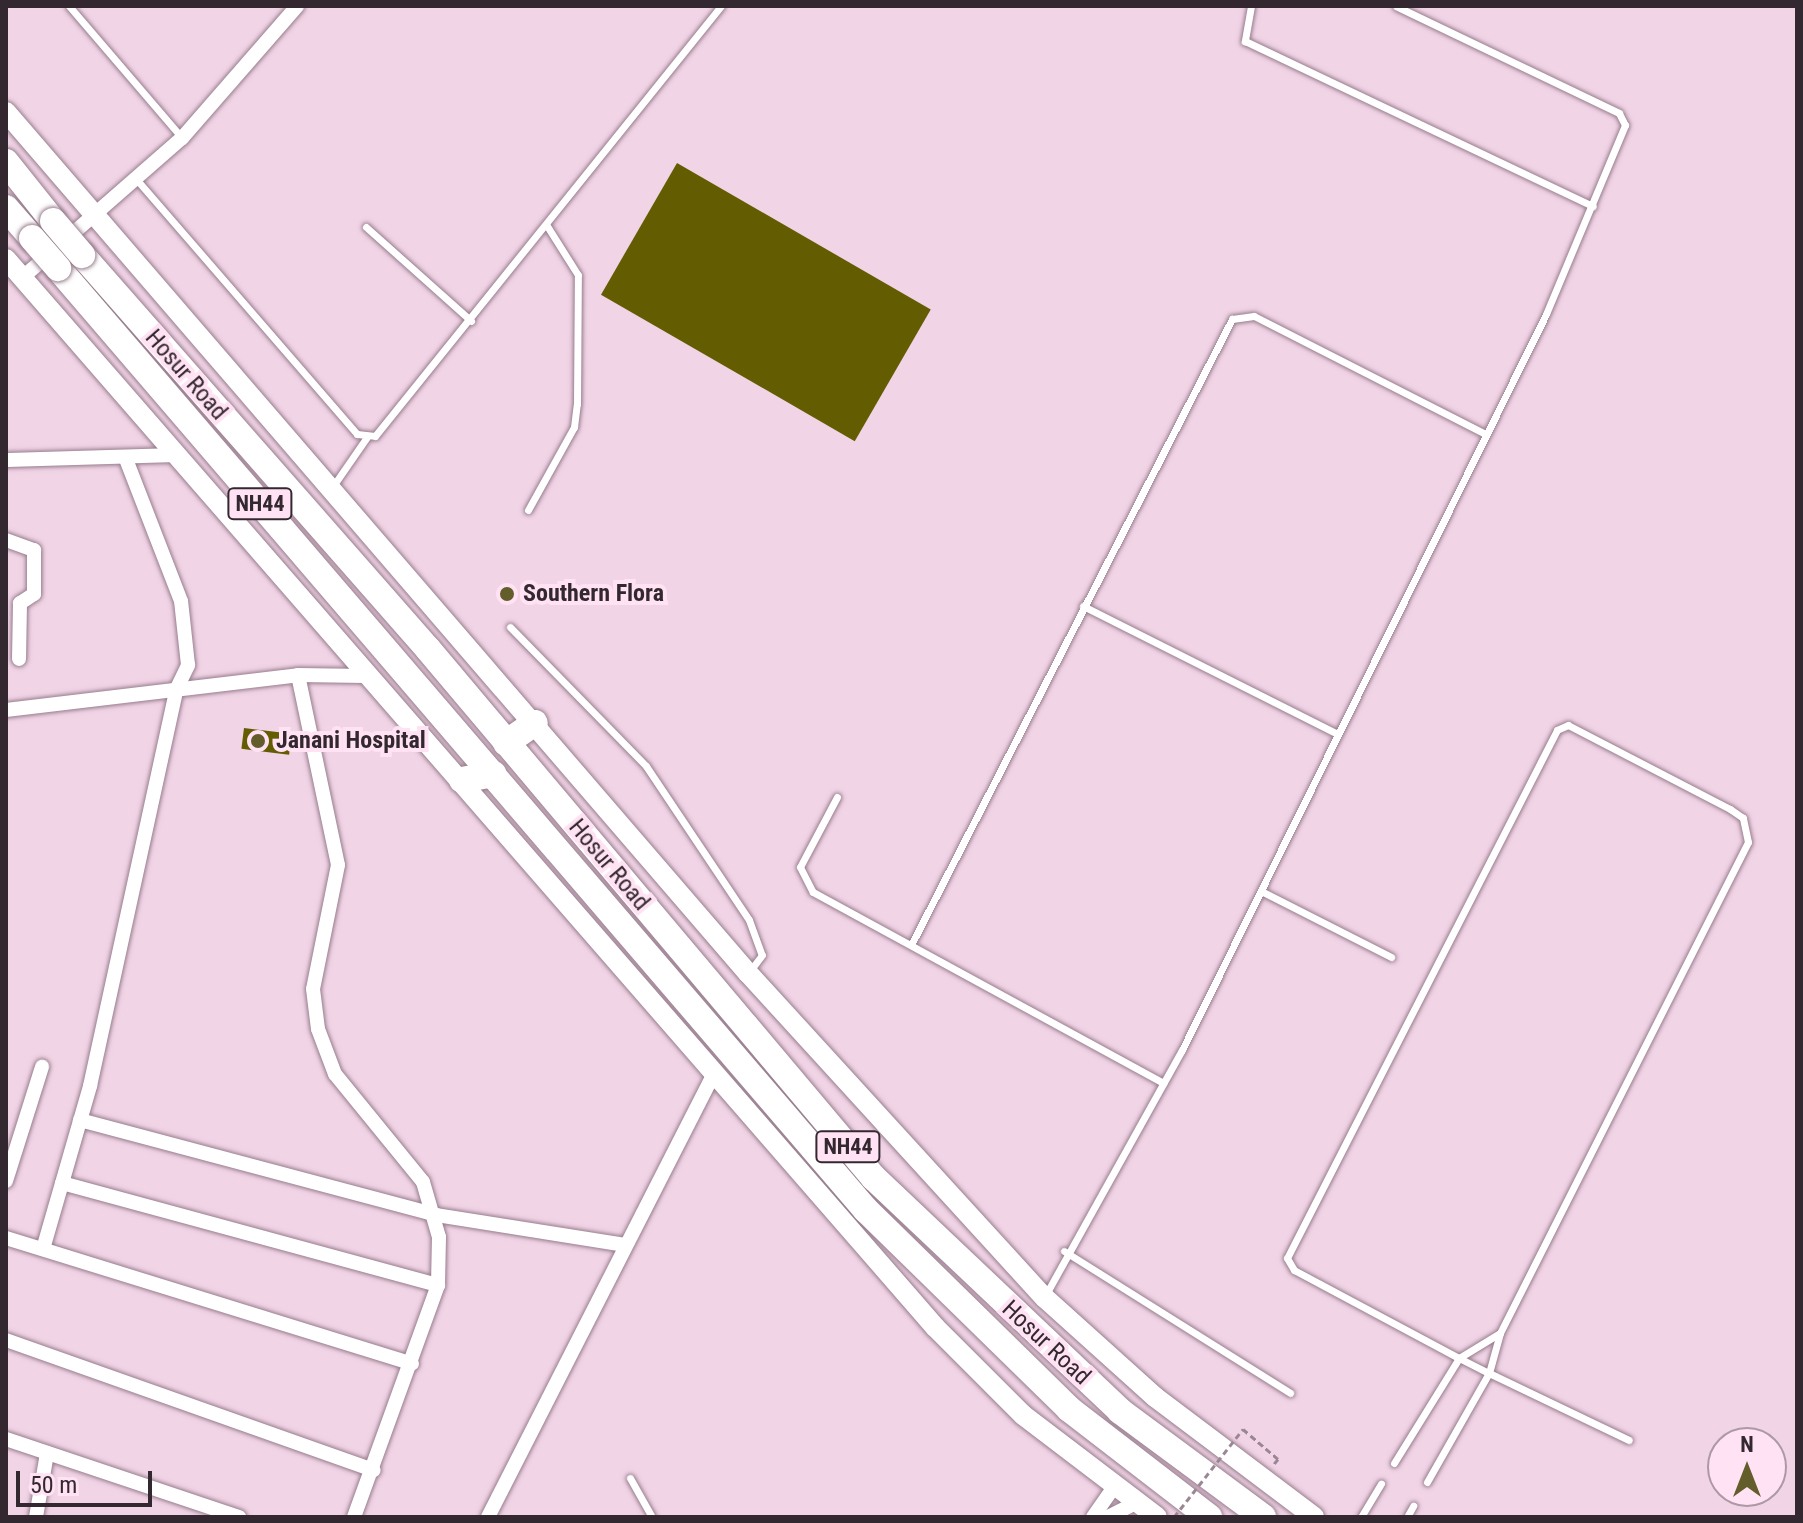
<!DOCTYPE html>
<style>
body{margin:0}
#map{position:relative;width:1803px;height:1523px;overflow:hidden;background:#f1d4e6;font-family:"Roboto Condensed",sans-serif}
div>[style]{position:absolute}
.building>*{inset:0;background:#635c00;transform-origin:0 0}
.path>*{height:3px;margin-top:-1.5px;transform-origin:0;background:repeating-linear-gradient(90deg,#9b8693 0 6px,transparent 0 10px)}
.roads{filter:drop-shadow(0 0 2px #977d8d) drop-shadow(0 0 2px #977d8d)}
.lane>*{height:7px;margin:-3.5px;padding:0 3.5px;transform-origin:3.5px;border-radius:3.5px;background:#fff}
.street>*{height:14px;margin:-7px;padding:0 7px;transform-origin:7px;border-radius:7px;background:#fff}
.secondary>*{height:20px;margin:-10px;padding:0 10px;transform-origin:10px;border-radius:10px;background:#fff}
.highway>*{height:26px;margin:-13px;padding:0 13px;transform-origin:13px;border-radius:13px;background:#fff}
.path-bridge>*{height:3px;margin-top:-1.5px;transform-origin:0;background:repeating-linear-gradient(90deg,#9b8693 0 6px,transparent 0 10px)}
.bridges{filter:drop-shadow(0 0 2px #977d8d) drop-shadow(0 0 2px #977d8d)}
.highway-bridge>*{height:26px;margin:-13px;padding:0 13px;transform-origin:13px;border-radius:13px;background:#fff}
.dots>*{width:22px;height:22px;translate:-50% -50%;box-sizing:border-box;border:4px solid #ffe2f3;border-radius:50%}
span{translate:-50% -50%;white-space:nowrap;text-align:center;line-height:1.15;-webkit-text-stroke:8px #ffe2f3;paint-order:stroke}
.shield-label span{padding:2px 6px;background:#ffe2f3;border:2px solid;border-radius:6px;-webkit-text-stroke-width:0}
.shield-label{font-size:22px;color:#33282f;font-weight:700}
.street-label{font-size:24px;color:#33282f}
.poi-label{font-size:24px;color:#33282f;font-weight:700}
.left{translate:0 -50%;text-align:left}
.frame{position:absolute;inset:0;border:8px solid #33282f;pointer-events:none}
.north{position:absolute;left:1707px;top:1427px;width:80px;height:80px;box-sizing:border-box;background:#ffe2f3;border:2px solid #ad98a5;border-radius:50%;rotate:0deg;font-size:22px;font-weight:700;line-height:32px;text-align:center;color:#33282f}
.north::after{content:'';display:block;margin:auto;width:28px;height:36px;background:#625d2a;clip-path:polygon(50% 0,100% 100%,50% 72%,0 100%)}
.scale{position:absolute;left:16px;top:1471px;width:136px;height:36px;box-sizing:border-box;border:4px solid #33282f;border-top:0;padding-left:10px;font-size:24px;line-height:28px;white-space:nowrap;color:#33282f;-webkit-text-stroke:6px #ffe2f3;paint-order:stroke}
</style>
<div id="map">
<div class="building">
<div style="left:677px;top:163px;width:293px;height:152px;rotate:30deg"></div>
<div style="left:244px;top:728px;width:48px;height:21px;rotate:7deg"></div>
</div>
<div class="path">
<div style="left:1243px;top:1429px;width:46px;rotate:40.6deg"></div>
<div style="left:1278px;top:1459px;width:6px;rotate:129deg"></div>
</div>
<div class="roads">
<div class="lane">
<div style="left:69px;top:6px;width:174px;rotate:49.4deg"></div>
<div style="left:1251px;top:6px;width:36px;rotate:100deg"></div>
<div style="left:1245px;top:41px;width:385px;rotate:25.4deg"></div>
<div style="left:137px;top:180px;width:336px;rotate:49.1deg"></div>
<div style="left:357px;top:434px;width:18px;rotate:6deg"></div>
<div style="left:375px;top:436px;width:552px;rotate:-51.18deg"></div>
<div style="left:366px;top:227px;width:141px;rotate:41.8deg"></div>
<div style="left:331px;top:489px;width:63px;rotate:-55.3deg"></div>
<div style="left:528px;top:510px;width:95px;rotate:-61deg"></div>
<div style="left:574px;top:427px;width:23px;rotate:-83deg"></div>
<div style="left:577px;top:404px;width:129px;rotate:-89.6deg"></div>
<div style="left:578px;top:275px;width:58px;rotate:-122.3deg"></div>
<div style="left:1083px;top:606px;width:284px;rotate:26.7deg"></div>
<div style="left:510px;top:627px;width:194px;rotate:45.6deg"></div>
<div style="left:646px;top:766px;width:185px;rotate:56.2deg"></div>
<div style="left:749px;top:920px;width:37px;rotate:70deg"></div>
<div style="left:762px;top:955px;width:20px;rotate:127deg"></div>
<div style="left:837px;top:797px;width:79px;rotate:117.9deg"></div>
<div style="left:800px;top:867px;width:28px;rotate:63deg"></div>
<div style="left:813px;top:892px;width:399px;rotate:28.6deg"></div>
<div style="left:1261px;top:891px;width:146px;rotate:26.9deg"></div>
<div style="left:911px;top:945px;width:704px;rotate:-62.85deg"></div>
<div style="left:1232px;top:319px;width:22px;rotate:-8deg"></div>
<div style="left:1254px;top:316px;width:260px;rotate:27deg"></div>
<div style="left:1064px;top:1251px;width:267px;rotate:32.1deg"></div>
<div style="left:1045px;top:1296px;width:282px;rotate:-60.9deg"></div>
<div style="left:1182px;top:1050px;width:821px;rotate:-63.68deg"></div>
<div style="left:1546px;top:314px;width:205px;rotate:-67.3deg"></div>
<div style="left:1625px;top:125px;width:13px;rotate:-117deg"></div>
<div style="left:1619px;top:113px;width:247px;rotate:-154.4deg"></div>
<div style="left:1394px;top:1463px;width:123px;rotate:-58.2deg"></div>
<div style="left:1459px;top:1358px;width:48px;rotate:-31.4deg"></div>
<div style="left:630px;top:1478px;width:45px;rotate:60.6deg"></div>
<div style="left:1427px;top:1482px;width:125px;rotate:-60.4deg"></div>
<div style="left:1489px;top:1373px;width:41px;rotate:-74.6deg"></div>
<div style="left:1500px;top:1333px;width:550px;rotate:-63.2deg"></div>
<div style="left:1748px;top:842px;width:25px;rotate:-102deg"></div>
<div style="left:1743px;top:818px;width:16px;rotate:-145deg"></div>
<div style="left:1730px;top:809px;width:182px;rotate:-152.6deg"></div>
<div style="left:1568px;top:725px;width:12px;rotate:156deg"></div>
<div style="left:1557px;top:730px;width:593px;rotate:117.08deg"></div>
<div style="left:1287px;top:1258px;width:14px;rotate:60deg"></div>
<div style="left:1294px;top:1270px;width:187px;rotate:28.1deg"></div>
<div style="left:1459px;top:1358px;width:34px;rotate:27deg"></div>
<div style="left:1489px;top:1373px;width:155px;rotate:25.6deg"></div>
<div style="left:1361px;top:1517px;width:39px;rotate:-59deg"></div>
<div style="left:1407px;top:1517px;width:13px;rotate:-61deg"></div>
</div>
<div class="street">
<div style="left:23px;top:277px;width:211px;rotate:-41.2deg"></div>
<div style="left:182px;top:138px;width:175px;rotate:-48.9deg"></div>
<div style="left:6px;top:460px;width:172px;rotate:-1.7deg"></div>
<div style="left:6px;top:540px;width:30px;rotate:20deg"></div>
<div style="left:34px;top:550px;width:44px;rotate:90deg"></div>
<div style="left:34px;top:594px;width:17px;rotate:147deg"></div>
<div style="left:20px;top:603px;width:56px;rotate:91deg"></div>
<div style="left:298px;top:675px;width:194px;rotate:78.1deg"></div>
<div style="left:338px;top:865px;width:126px;rotate:101.4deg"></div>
<div style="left:313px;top:989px;width:40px;rotate:82.9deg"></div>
<div style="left:318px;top:1029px;width:48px;rotate:69.3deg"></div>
<div style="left:335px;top:1074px;width:139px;rotate:50.8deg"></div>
<div style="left:423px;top:1182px;width:57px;rotate:73.8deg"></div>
<div style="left:439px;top:1237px;width:48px;rotate:91.2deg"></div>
<div style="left:438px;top:1285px;width:247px;rotate:109.9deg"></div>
<div style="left:6px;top:710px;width:294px;rotate:-6.8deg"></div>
<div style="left:298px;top:675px;width:68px;rotate:0.8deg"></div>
<div style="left:80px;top:1120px;width:368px;rotate:14.9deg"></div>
<div style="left:436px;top:1215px;width:191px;rotate:9deg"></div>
<div style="left:6px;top:1181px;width:120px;rotate:-72.5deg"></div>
<div style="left:62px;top:1183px;width:390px;rotate:15.2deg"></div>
<div style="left:6px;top:1238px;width:425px;rotate:17.2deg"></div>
<div style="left:43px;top:1249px;width:170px;rotate:-73.9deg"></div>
<div style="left:90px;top:1086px;width:405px;rotate:-77.7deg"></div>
<div style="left:176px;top:690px;width:28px;rotate:-64deg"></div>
<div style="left:188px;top:665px;width:64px;rotate:-96.2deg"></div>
<div style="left:181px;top:601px;width:152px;rotate:-111.2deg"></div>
<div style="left:6px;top:1340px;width:390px;rotate:19.5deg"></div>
<div style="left:6px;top:1439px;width:246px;rotate:18.5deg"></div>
<div style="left:36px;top:1517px;width:65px;rotate:-80.2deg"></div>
<div style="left:488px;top:1517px;width:493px;rotate:-63deg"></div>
<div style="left:1093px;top:1517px;width:39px;rotate:-55deg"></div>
<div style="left:1108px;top:1517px;width:31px;rotate:-27deg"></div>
</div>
<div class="secondary">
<div style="left:6px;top:112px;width:1137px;rotate:49.25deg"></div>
<div style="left:748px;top:973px;width:440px;rotate:47.6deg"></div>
<div style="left:1045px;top:1298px;width:148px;rotate:42deg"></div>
<div style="left:1155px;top:1397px;width:199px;rotate:37deg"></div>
<div style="left:6px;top:259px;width:1416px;rotate:48.98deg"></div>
<div style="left:935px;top:1327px;width:124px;rotate:45deg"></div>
<div style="left:1023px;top:1415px;width:168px;rotate:37.3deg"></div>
</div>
<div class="highway">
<div style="left:6px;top:162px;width:75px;rotate:51.5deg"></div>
<div style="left:6px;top:208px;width:40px;rotate:49deg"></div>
<div style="left:82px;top:255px;width:524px;rotate:48.71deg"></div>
<div style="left:428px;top:649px;width:692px;rotate:49.87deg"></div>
<div style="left:874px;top:1178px;width:339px;rotate:43.4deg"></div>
<div style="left:1120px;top:1411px;width:178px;rotate:36.5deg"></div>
<div style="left:58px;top:268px;width:1241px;rotate:49.38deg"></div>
<div style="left:866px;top:1210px;width:284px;rotate:44.4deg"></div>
<div style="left:1069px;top:1409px;width:177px;rotate:37.6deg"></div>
<div style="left:506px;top:743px;width:35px;rotate:-35deg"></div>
<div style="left:462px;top:780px;width:32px;rotate:-11deg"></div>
</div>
</div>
<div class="path-bridge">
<div style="left:1174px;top:1517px;width:112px;rotate:-51.9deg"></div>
</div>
<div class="bridges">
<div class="highway-bridge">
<div style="left:53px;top:221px;width:45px;rotate:49.5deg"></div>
<div style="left:32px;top:238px;width:40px;rotate:49deg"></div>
</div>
</div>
<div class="dots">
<div style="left:507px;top:594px;background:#625d2a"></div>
<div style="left:258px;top:741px;background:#625d2a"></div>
</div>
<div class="shield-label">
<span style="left:260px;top:504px">NH44</span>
<span style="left:848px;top:1147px">NH44</span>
</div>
<div class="street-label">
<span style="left:186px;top:375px;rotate:49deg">Hosur Road</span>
<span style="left:609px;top:865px;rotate:50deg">Hosur Road</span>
<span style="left:1046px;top:1343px;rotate:43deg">Hosur Road</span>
</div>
<div class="poi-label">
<span class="left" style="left:523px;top:594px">Southern Flora</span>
<span class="left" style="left:276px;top:741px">Janani Hospital</span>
</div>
<div class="frame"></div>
<div class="north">N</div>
<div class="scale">50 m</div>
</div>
